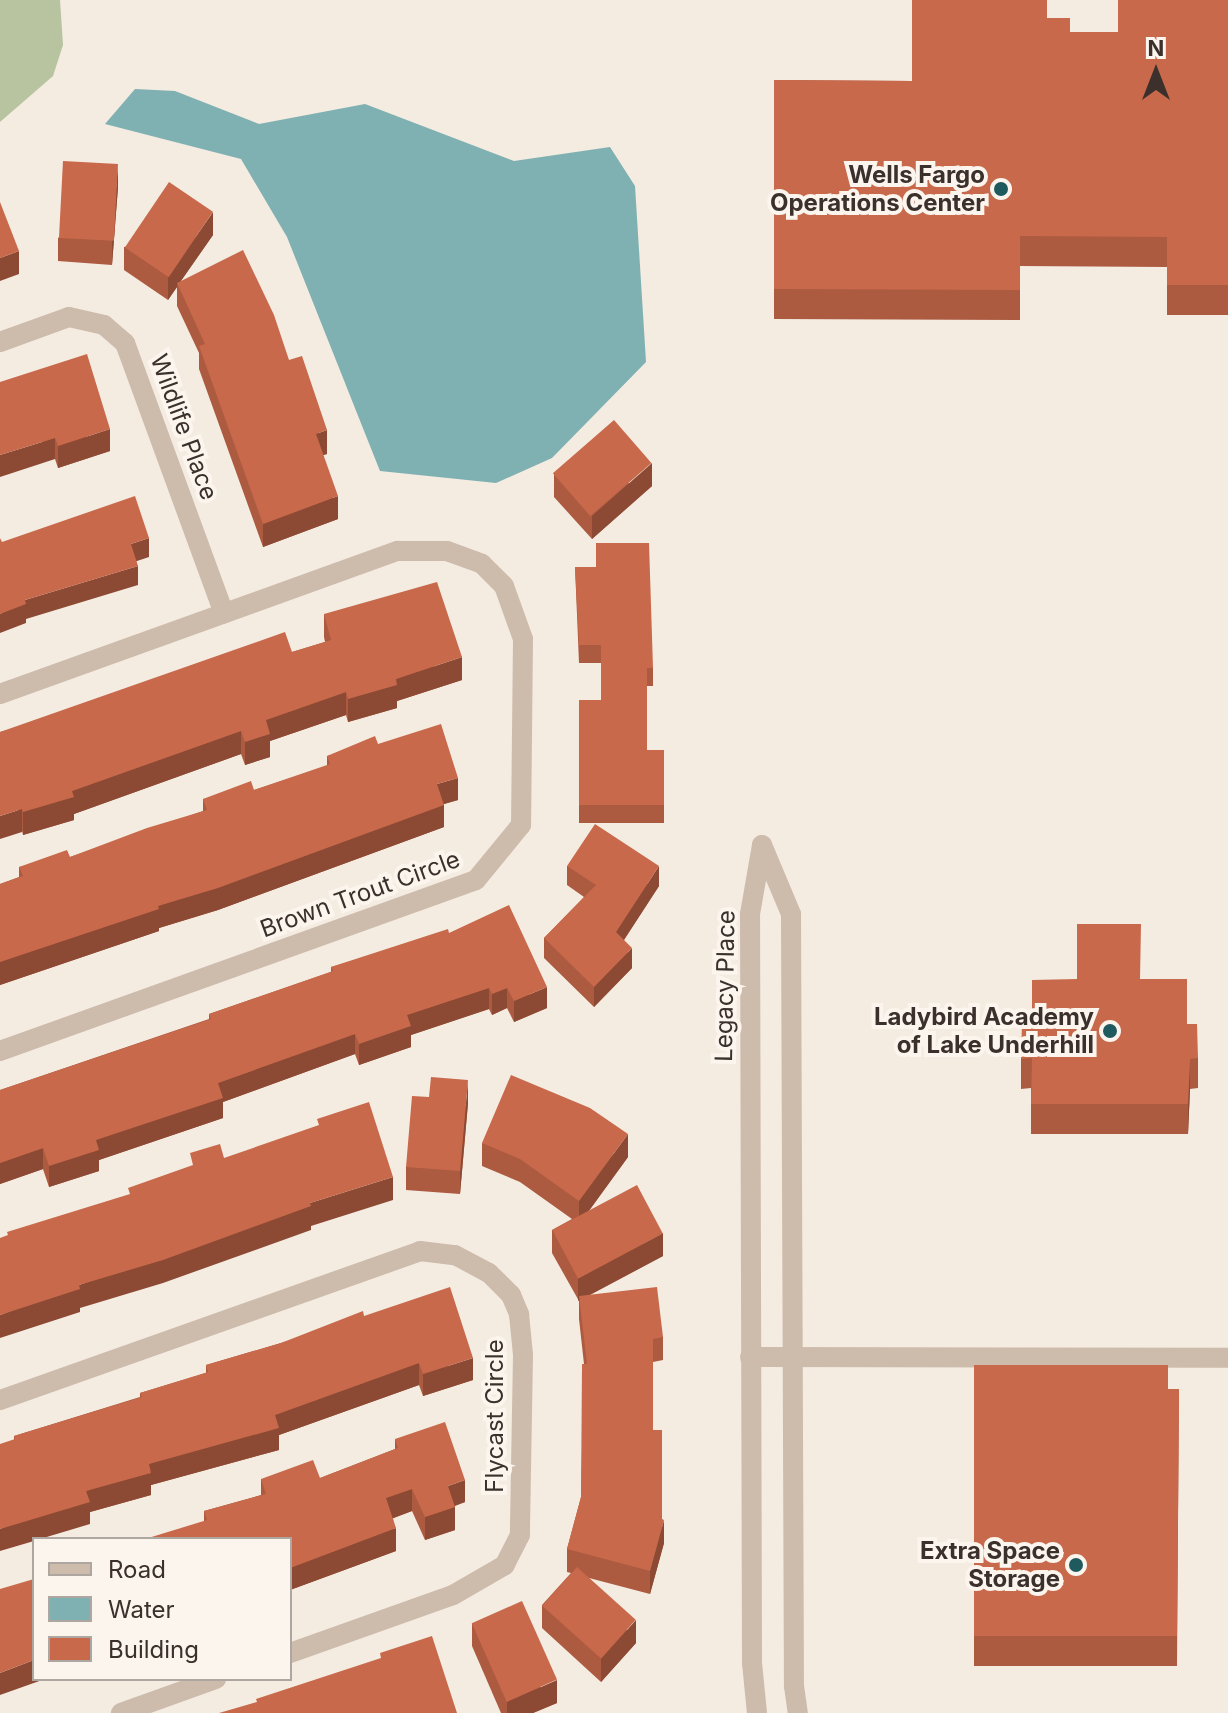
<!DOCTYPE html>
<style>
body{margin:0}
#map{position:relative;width:1228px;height:1713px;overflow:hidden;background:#f4ebe1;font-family:Inter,sans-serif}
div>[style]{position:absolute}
.green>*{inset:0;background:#b8c4a0}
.water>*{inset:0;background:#7fb0b2}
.minor>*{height:20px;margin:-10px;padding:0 10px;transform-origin:10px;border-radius:10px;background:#cdbbac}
.wall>*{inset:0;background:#ac5a40}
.shaded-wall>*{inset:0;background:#8c4a34}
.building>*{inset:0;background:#c8694b;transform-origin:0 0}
.dots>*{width:22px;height:22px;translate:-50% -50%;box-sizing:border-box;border:4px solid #fbf5ee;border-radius:50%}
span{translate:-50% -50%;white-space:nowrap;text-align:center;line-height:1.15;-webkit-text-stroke:8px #fbf5ee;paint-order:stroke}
.poi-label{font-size:24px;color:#3b302b;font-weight:700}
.right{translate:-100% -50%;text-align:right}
.street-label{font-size:24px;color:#3b302b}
.legend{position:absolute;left:32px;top:1537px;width:260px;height:144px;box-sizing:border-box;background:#fbf5ee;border:2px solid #aea6a0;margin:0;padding:10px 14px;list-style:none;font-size:24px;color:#3b302b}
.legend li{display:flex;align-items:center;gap:16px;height:40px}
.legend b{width:40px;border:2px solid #aea6a0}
.north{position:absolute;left:1116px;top:32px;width:80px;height:80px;-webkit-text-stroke:6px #fbf5ee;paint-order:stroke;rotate:0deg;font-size:22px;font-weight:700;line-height:32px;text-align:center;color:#3b302b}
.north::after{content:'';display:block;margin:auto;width:28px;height:36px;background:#3b302b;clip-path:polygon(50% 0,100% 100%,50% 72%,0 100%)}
</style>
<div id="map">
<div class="green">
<div style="clip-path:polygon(0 0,60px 0,63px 45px,53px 76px,0 122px)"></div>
</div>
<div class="water">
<div style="clip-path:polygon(135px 89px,175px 91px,259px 124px,365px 104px,514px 161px,610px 147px,635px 186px,646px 362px,552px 458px,496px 483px,380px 471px,287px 237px,241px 159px,105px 124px)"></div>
</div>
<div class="minor">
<div style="left:0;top:342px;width:73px;rotate:-19.9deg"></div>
<div style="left:69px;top:317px;width:36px;rotate:13deg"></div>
<div style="left:104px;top:325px;width:28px;rotate:41deg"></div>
<div style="left:125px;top:343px;width:288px;rotate:69.9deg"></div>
<div style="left:0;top:694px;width:423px;rotate:-19.8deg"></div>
<div style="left:398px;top:551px;width:49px"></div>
<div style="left:447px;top:551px;width:37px;rotate:20deg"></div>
<div style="left:482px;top:564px;width:31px;rotate:45deg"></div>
<div style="left:504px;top:586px;width:56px;rotate:70.3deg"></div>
<div style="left:523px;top:639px;width:186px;rotate:90.6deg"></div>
<div style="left:521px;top:825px;width:71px;rotate:129.3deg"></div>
<div style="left:476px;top:880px;width:506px;rotate:160.24deg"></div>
<div style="left:750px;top:1357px;width:478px;rotate:0.1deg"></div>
<div style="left:0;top:1400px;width:446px;rotate:-19.5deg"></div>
<div style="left:420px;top:1251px;width:35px;rotate:7deg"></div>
<div style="left:455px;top:1255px;width:38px;rotate:28deg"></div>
<div style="left:489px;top:1273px;width:31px;rotate:45deg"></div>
<div style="left:511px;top:1295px;width:21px;rotate:67deg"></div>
<div style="left:519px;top:1314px;width:41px;rotate:84.4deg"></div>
<div style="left:523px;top:1355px;width:180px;rotate:91deg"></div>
<div style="left:520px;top:1535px;width:34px;rotate:117deg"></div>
<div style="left:505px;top:1565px;width:60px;rotate:150deg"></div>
<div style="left:453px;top:1595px;width:173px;rotate:160.4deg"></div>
<div style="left:121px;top:1713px;width:101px;rotate:-19.7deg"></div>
<div style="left:757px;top:1713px;width:50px;rotate:-95.7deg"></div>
<div style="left:752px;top:1663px;width:749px;rotate:-90.15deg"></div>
<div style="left:750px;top:914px;width:70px;rotate:-80.1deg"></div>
<div style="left:762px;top:845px;width:75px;rotate:67.2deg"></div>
<div style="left:791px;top:914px;width:772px;rotate:89.78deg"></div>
<div style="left:794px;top:1686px;width:27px;rotate:82deg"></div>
</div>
<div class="wall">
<div style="clip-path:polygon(1228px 0,1228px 315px,1167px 315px,1167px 267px,1020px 266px,1020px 320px,774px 319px,774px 80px,912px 81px,1047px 18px,1070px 32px,1118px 32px)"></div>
<div style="clip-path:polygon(118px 187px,112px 265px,58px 261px,58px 238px)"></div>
<div style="clip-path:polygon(213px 235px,181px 281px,289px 360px,327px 454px,323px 455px,338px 519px,263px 547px,199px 369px,199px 353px,177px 306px,177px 287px,168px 300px,124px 270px,124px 247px)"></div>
<div style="clip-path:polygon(0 382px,110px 451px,58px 468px,55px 459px)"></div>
<div style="clip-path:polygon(554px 474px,652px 486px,592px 539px,554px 497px)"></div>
<div style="clip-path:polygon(575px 567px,653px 668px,653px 686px,647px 686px,647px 750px,664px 750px,664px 823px,579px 823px,579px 700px,601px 700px,601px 663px,579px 663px)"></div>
<div style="clip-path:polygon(324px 614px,462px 680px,397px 701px,397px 708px,348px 722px,346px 715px,270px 741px,270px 757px,245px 765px,241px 754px,74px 814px,74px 820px,23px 835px,0 732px,292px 652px,325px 642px,324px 637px)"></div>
<div style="clip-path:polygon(378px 744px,458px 800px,444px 804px,444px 827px,218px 910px,159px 928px,159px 931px,0 985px,0 884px,19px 877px,19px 867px,70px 857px,203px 811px,203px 799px,254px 790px,327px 766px,327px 756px)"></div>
<div style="clip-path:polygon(567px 866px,659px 886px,624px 940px,632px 968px,594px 1007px,544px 958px,544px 938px,584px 897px,567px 885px)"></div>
<div style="clip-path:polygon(449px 933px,547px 1008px,514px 1022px,507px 1008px,492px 1015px,489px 1009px,411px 1035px,411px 1047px,359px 1065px,355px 1054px,223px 1102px,223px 1118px,99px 1160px,99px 1171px,49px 1187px,43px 1169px,0 1184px,0 1090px,209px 1019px,209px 1014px,331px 972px,331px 967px)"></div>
<div style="clip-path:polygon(1140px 979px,1187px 1024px,1198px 1058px,1198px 1088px,1190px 1089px,1188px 1134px,1031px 1134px,1031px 1088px,1021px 1089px,1021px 1059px,1032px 1023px)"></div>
<div style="clip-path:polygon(468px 1103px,460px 1194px,406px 1190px,406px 1167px)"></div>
<div style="clip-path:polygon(482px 1143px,628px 1157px,589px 1211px,663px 1256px,590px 1295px,663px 1337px,663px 1360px,653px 1362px,653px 1430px,664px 1543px,650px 1594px,589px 1578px,636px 1643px,601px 1682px,542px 1628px,542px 1605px,571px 1573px,567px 1572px,567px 1549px,581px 1497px,584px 1364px,579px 1319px,579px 1301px,552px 1253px,552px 1230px,572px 1219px,520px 1182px,482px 1166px)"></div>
<div style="clip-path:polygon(364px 1316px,473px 1380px,423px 1396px,419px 1385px,279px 1435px,279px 1450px,151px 1485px,151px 1495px,90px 1512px,90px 1524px,14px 1440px,14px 1436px,140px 1397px,140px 1393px,206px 1373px,206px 1365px,281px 1343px)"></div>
<div style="clip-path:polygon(974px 1365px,1168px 1389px,1179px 1389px,1177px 1666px,974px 1666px)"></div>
<div style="clip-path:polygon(395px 1439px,465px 1502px,455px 1506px,455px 1530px,425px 1540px,412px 1511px,393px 1518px,396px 1551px,290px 1590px,290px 1539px,204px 1521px,204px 1511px,261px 1495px,261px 1479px,320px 1478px,395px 1449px)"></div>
<div style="clip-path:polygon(472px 1623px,557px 1703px,533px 1713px,501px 1713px,472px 1646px)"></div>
</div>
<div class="shaded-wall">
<div style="clip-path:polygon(118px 164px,118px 187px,112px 265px,112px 242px)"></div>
<div style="clip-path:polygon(213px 212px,213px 235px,178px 285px,177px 283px,177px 287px,168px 300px,168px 277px)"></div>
<div style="clip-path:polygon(19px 251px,19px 274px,0 281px,0 258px)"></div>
<div style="clip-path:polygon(110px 429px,110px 451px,58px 468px,58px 446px)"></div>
<div style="clip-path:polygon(327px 430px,327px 454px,316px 457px,316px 434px)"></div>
<div style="clip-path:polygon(55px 438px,55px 459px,0 477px,0 455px)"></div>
<div style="clip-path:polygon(652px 463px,652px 486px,592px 539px,592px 516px)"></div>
<div style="clip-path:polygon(338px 496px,338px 519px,263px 547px,263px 524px)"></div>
<div style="clip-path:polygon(149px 538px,149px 557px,131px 563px,131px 544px)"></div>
<div style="clip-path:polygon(138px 566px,138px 585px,26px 619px,26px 623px,0 633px,0 614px,25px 600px)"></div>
<div style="clip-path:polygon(462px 657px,462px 680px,397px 701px,397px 708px,348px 722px,348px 699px,396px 679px)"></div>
<div style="clip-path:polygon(346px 692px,346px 715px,270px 741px,270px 757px,245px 765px,245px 742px,266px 720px)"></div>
<div style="clip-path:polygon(241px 731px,241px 754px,74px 814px,74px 820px,23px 835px,23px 812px,72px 791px)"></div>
<div style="clip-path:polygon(458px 778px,458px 800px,437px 806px,437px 784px)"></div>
<div style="clip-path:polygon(444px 805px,444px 827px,218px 910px,159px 928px,159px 931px,0 985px,0 962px)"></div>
<div style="clip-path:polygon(22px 809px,22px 832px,0 839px,0 816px)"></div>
<div style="clip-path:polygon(659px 866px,659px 886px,616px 952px,616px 932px)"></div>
<div style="clip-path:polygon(632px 948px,632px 968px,594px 1007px,594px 987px)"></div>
<div style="clip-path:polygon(547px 987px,547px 1008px,514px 1022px,514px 1001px)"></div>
<div style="clip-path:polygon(489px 988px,489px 1009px,411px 1035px,411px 1047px,359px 1065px,359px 1044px,407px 1015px)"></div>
<div style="clip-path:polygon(507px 988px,507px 1008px,492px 1015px,492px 994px)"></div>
<div style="clip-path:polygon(355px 1034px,355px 1054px,223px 1102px,223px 1118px,99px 1160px,99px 1171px,49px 1187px,49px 1166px,96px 1140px,218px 1083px)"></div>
<div style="clip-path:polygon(1190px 1059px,1190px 1089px,1188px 1134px,1188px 1104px)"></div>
<div style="clip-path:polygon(468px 1080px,468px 1103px,460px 1194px,460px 1171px)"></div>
<div style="clip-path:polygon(628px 1134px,628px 1157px,579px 1224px,579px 1201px)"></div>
<div style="clip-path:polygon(43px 1148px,43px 1169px,0 1184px,0 1163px)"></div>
<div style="clip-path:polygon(393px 1177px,393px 1200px,311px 1226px,311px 1230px,163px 1283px,80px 1308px,80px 1312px,0 1338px,0 1315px,79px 1285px,310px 1203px)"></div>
<div style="clip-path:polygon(663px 1233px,663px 1256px,578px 1301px,578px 1278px)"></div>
<div style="clip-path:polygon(473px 1358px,473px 1380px,423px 1396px,423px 1374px)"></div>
<div style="clip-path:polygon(419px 1363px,419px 1385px,279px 1435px,279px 1450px,151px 1485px,151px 1495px,90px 1512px,90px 1524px,40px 1539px,34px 1539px,34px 1541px,0 1551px,0 1529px,149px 1464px,275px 1415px)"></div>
<div style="clip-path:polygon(465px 1480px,465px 1502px,448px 1508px,448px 1486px)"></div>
<div style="clip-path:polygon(412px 1489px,412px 1511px,386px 1521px,386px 1498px)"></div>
<div style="clip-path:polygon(455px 1507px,455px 1530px,425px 1540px,425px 1517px)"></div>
<div style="clip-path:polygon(664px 1520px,664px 1543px,650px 1594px,650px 1571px)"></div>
<div style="clip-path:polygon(396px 1528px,396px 1551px,290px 1590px,290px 1568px)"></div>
<div style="clip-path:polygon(636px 1620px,636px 1643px,601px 1682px,601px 1659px)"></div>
<div style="clip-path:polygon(34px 1660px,34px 1679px,45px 1679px,0 1695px,0 1673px)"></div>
<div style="clip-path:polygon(557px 1680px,557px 1703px,533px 1713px,507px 1713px,507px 1702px)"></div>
</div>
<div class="building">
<div style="clip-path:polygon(912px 0,1047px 0,1047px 18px,1070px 18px,1070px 32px,1118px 32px,1118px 0,1228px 0,1228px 285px,1167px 285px,1167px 237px,1020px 236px,1020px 290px,774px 289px,774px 80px,912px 81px)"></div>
<div style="left:63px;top:161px;width:55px;height:77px;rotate:3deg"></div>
<div style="left:169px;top:182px;width:53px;height:79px;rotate:34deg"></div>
<div style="clip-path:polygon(0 202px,19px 251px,0 258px)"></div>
<div style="clip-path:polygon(243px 250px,274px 315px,289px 360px,302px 356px,327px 430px,316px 434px,338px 496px,263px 524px,199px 346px,205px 344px,177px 283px)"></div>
<div style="clip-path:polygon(87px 354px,110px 429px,58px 446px,55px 438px,0 455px,0 382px)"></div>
<div style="left:614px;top:420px;width:57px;height:81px;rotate:49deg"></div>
<div style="clip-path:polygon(135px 496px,149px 538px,131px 544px,138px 566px,25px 600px,26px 604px,0 614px,0 538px,2px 542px)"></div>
<div style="clip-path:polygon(596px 543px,649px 543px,653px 668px,647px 668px,647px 750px,664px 750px,664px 805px,579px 805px,579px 700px,601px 700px,601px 645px,579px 645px,575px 567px,596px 567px)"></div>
<div style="clip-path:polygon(437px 582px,462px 657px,396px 679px,397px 685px,348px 699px,346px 692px,266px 720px,270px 734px,245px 742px,241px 731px,72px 791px,74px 797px,23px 812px,22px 809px,0 816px,0 732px,285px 632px,292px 652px,331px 640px,324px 614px)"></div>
<div style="clip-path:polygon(441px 724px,458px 778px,437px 784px,444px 805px,218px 888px,158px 906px,159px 909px,0 962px,0 884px,23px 876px,19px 867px,67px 850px,70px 857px,147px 828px,207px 810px,203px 799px,251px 781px,254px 790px,330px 764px,327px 756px,375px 736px,378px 744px)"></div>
<div style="clip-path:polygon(595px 824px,659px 866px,616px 932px,632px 948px,594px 987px,544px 938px,596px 885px,567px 866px)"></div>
<div style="clip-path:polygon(509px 905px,547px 987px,514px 1001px,507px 988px,492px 994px,489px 988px,407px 1015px,411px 1026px,359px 1044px,355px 1034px,218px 1083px,223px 1098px,96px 1140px,99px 1150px,49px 1166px,43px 1148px,0 1163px,0 1090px,211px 1019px,209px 1014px,333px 971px,331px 967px,448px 929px,449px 933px)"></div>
<div style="clip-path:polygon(1077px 924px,1141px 924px,1140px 979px,1187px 979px,1187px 1024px,1197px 1024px,1198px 1058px,1190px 1059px,1188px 1104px,1031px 1104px,1032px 1058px,1021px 1059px,1022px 1023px,1032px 1023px,1032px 980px,1077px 979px)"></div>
<div style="clip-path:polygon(511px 1075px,590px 1108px,628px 1134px,579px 1201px,520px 1159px,482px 1143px)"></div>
<div style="clip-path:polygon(431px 1077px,468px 1080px,460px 1171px,406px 1167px,412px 1096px,429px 1097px)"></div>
<div style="clip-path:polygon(369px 1102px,393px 1177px,310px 1203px,311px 1206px,163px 1260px,79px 1285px,80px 1289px,0 1315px,0 1238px,8px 1235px,7px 1232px,130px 1194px,128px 1188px,193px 1165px,190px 1153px,220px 1144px,224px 1158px,319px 1125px,317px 1119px)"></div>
<div style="left:637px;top:1185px;width:55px;height:96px;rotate:62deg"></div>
<div style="clip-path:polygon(450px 1287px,473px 1358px,423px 1374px,419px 1363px,275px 1415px,279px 1428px,149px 1464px,151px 1473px,86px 1491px,90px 1502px,0 1529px,0 1444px,15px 1439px,14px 1436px,142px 1397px,140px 1393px,208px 1372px,206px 1365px,281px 1343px,363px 1311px,364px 1316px)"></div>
<div style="clip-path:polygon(657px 1287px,663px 1337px,653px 1339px,653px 1430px,662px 1430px,662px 1519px,664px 1520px,650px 1571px,567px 1549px,581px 1497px,582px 1364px,587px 1364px,579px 1296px)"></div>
<div style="clip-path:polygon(974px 1365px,1168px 1365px,1168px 1389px,1179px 1389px,1177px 1636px,974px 1636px)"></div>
<div style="clip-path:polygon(445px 1422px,465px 1480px,448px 1486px,455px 1507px,425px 1517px,412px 1489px,386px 1498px,396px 1528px,290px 1568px,290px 1539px,145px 1539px,207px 1520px,204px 1511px,266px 1494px,261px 1479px,313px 1460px,320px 1478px,398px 1448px,395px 1439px)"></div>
<div style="left:577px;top:1567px;width:79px;height:52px;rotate:42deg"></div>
<div style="clip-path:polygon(34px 1579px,34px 1660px,0 1673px,0 1589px)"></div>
<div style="left:522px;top:1601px;width:86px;height:55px;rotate:66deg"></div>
<div style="clip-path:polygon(432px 1636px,457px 1713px,219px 1713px,257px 1702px,256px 1699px,381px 1658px,380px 1653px)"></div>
</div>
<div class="dots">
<div style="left:1001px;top:189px;background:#1f5a5e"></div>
<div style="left:1110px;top:1031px;background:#1f5a5e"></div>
<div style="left:1076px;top:1565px;background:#1f5a5e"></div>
</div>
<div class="poi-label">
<span class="right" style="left:985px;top:189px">Wells Fargo<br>Operations Center</span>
<span class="right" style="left:1094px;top:1031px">Ladybird Academy<br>of Lake Underhill</span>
<span class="right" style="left:1060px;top:1565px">Extra Space<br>Storage</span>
</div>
<div class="street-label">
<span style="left:184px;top:427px;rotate:70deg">Wildlife Place</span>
<span style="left:360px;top:894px;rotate:-20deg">Brown Trout Circle</span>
<span style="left:725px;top:986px;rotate:-89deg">Legacy Place</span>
<span style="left:495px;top:1416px;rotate:-90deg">Flycast Circle</span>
</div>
<ul class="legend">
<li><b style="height:10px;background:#cdbbac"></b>Road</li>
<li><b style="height:22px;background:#7fb0b2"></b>Water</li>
<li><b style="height:22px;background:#c8694b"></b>Building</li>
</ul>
<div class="north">N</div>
</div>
